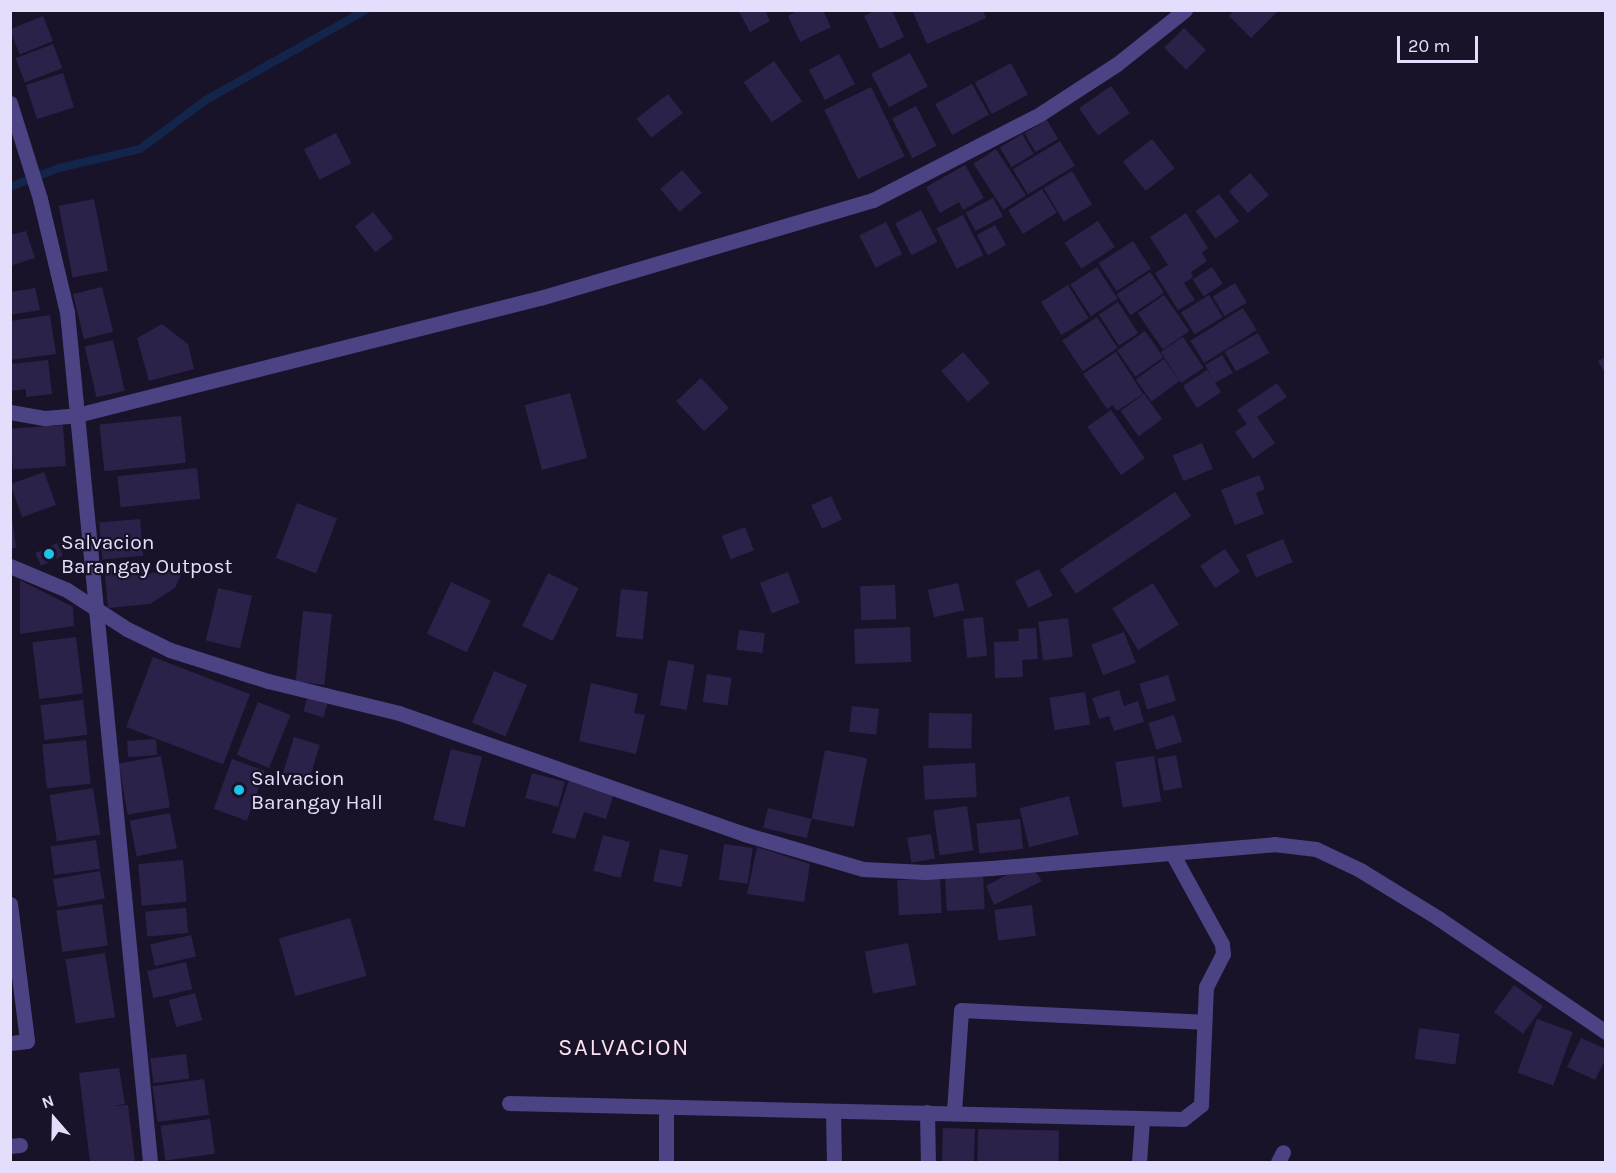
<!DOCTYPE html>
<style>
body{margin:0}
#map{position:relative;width:1616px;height:1173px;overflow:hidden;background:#191329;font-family:Karla,sans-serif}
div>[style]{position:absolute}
.stream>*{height:8px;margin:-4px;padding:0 4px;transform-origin:4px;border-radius:4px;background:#14254c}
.building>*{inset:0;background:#2c2148;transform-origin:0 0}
.street>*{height:15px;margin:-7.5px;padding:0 7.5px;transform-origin:7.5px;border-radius:7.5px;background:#4b4383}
.dots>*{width:16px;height:16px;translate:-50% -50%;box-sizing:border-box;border:3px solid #191329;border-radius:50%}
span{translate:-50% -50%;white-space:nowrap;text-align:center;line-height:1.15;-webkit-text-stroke:4.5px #191329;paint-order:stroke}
.poi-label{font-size:21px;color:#e4defc}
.left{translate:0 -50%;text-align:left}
.quarter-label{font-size:24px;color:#fce0ef;letter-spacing:1.5px}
.frame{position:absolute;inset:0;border:12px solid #e4defc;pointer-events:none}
.north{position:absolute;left:24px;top:1089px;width:60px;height:60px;-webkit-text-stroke:4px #191329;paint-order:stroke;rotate:340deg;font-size:16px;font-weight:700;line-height:24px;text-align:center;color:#e4defc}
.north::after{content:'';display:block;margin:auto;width:21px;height:27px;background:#e4defc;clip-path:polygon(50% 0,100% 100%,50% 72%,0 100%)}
.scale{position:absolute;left:1397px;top:36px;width:81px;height:27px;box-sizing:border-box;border:3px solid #e4defc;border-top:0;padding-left:8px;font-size:18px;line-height:21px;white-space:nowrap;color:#e4defc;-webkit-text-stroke:4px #191329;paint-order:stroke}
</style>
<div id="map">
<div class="stream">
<div style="left:10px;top:187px;width:53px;rotate:-21.2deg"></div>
<div style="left:59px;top:168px;width:83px;rotate:-13.2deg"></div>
<div style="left:140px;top:149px;width:82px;rotate:-36.6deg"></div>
<div style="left:206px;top:100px;width:184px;rotate:-29.4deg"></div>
</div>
<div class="building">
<div style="clip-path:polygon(738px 10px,765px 10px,770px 21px,750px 32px)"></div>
<div style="clip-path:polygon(799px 10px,823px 10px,831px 27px,800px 42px,788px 16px)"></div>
<div style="clip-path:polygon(876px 10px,892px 10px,904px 37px,880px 49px,864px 16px)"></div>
<div style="clip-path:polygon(912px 10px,983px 10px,986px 18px,927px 44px)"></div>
<div style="clip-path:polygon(1234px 10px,1275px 10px,1277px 12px,1251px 38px,1229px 16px)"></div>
<div style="left:43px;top:16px;width:27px;height:36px;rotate:68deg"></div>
<div style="left:1184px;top:28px;width:31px;height:28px;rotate:45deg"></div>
<div style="left:53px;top:44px;width:26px;height:40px;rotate:69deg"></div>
<div style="left:910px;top:53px;width:38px;height:44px;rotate:62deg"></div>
<div style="left:839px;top:54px;width:34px;height:34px;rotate:62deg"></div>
<div style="left:774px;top:61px;width:49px;height:37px;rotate:55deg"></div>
<div style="left:1011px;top:63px;width:36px;height:41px;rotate:62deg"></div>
<div style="left:63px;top:73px;width:36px;height:39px;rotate:72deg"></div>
<div style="left:972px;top:84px;width:35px;height:42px;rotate:61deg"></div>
<div style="left:1111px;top:86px;width:33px;height:39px;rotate:55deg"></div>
<div style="left:871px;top:87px;width:77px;height:52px;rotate:64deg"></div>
<div style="left:668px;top:94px;width:24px;height:40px;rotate:52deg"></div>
<div style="left:916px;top:106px;width:45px;height:27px;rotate:63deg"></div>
<div style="left:1047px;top:120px;width:22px;height:26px;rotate:60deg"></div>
<div style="left:336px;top:133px;width:34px;height:36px;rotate:63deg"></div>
<div style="left:1022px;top:134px;width:23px;height:26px;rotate:59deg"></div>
<div style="left:1152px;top:139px;width:37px;height:37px;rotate:52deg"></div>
<div style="left:1060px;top:141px;width:29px;height:55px;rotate:59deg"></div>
<div style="left:996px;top:149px;width:55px;height:27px;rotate:57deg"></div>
<div style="clip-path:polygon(965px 165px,984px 198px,963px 210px,959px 202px,940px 213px,926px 187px)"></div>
<div style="left:682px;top:170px;width:30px;height:29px;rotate:49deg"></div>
<div style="left:1072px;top:171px;width:39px;height:33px;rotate:59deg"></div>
<div style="left:1250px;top:173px;width:29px;height:28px;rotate:49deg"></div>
<div style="left:1042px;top:189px;width:28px;height:40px;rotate:58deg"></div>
<div style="left:1219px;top:194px;width:34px;height:29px;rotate:54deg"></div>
<div style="left:993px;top:198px;width:21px;height:31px;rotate:62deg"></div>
<div style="left:94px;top:199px;width:73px;height:36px;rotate:79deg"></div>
<div style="left:921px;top:210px;width:36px;height:29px;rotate:63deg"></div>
<div style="left:373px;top:212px;width:33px;height:23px;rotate:52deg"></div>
<div style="clip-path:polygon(1186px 213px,1208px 248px,1202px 253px,1207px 261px,1191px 272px,1193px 277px,1184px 283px,1195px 300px,1178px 310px,1155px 273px,1168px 265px,1150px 237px)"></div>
<div style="left:963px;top:215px;width:45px;height:30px;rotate:63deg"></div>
<div style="left:1098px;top:221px;width:31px;height:40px;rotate:57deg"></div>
<div style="left:886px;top:222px;width:36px;height:30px;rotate:63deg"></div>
<div style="left:995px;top:225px;width:23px;height:21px;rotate:61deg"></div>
<div style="clip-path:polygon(26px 231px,35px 258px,10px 266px,10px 235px)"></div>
<div style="left:1133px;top:241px;width:33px;height:41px;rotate:57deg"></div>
<div style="left:1097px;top:267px;width:38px;height:32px;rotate:57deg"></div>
<div style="left:1212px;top:267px;width:20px;height:23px;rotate:57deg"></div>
<div style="left:1150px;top:272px;width:25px;height:40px;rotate:56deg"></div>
<div style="left:1235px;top:283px;width:23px;height:26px;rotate:59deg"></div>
<div style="left:1068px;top:285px;width:39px;height:32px;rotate:58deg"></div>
<div style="left:102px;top:287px;width:46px;height:30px;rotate:76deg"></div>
<div style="clip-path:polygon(35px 288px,40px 310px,10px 315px,10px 292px)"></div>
<div style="left:1164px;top:295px;width:44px;height:32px;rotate:55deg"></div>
<div style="left:1209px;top:295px;width:26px;height:33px;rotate:58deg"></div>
<div style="left:1118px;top:302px;width:37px;height:23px;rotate:57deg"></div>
<div style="left:1243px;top:308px;width:26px;height:62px;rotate:58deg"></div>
<div style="clip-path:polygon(50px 315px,56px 354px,10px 360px,10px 321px)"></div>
<div style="left:1097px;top:317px;width:37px;height:42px;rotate:56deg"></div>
<div style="clip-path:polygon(162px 324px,188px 344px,194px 369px,149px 381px,137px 338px)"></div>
<div style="left:1145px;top:331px;width:32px;height:34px;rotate:55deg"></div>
<div style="left:1258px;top:333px;width:23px;height:38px;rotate:61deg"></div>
<div style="left:1183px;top:337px;width:37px;height:27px;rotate:56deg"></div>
<div style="left:113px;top:340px;width:52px;height:29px;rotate:77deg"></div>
<div style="left:963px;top:352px;width:41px;height:29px;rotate:49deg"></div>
<div style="clip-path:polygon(1116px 352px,1143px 394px,1117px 411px,1113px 405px,1107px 409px,1083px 374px)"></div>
<div style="clip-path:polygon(1222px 355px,1233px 373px,1215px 383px,1221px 392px,1197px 408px,1183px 386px,1207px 370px,1212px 377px,1205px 365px)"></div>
<div style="clip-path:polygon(1606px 357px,1606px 375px,1598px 361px)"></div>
<div style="left:1164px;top:359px;width:27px;height:35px;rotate:54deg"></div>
<div style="clip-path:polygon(48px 360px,52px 394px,26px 397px,26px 389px,10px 391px,10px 364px)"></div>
<div style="left:701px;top:378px;width:41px;height:34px;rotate:47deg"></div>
<div style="clip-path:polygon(1277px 383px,1287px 397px,1257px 417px,1275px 443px,1253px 459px,1235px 432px,1247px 424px,1237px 410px)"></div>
<div style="left:570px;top:393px;width:67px;height:47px;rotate:75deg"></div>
<div style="left:1144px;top:394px;width:31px;height:29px;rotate:54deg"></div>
<div style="left:1111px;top:410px;width:59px;height:29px;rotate:55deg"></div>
<div style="left:181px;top:416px;width:47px;height:82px;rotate:84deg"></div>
<div style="left:63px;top:425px;width:41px;height:53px;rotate:86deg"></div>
<div style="left:1202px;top:443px;width:28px;height:32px;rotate:67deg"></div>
<div style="left:197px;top:468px;width:31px;height:80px;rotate:84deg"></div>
<div style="left:44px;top:472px;width:35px;height:36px;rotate:70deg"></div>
<div style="clip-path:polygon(1259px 475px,1265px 489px,1256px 493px,1264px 514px,1235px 525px,1221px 490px)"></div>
<div style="left:1175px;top:492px;width:29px;height:139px;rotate:56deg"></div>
<div style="left:831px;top:496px;width:26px;height:22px;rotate:65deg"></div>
<div style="clip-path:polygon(10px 501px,16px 548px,10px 548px)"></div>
<div style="left:297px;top:503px;width:43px;height:59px;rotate:21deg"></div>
<div style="left:140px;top:519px;width:37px;height:41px;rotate:85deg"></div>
<div style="left:745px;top:527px;width:25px;height:25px;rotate:69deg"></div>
<div style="left:1283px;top:539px;width:25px;height:40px;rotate:67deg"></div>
<div style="left:57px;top:543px;width:14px;height:24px;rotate:65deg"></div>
<div style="left:1225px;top:549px;width:27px;height:30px;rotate:56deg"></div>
<div style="clip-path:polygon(143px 561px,144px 574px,183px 570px,175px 588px,150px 604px,108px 608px,104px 565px)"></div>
<div style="left:1039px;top:569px;width:30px;height:27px;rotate:63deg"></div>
<div style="left:788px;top:572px;width:33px;height:30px;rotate:69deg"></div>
<div style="left:548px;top:573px;width:34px;height:59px;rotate:26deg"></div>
<div style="clip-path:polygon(20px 580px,73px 607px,74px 626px,20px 634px)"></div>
<div style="left:451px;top:582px;width:44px;height:57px;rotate:25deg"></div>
<div style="left:958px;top:583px;width:28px;height:31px;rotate:77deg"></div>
<div style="left:1153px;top:583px;width:49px;height:48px;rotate:58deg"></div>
<div style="left:895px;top:585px;width:34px;height:35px;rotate:88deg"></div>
<div style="left:218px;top:588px;width:35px;height:54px;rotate:13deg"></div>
<div style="left:621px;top:589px;width:27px;height:48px;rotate:6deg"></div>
<div style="left:303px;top:611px;width:29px;height:71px;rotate:6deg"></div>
<div style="left:983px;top:617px;width:39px;height:20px;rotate:84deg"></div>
<div style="left:1068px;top:618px;width:39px;height:30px;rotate:83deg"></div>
<div style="left:910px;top:627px;width:35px;height:56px;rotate:88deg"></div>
<div style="clip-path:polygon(1036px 628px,1038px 659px,1022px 660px,1023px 677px,995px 678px,994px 642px,1019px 641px,1018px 629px)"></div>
<div style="left:739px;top:630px;width:26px;height:20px;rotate:7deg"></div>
<div style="left:1124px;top:632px;width:33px;height:35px;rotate:69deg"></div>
<div style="left:76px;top:637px;width:57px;height:44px;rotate:83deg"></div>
<div style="left:153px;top:657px;width:104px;height:75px;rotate:21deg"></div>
<div style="left:668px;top:660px;width:27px;height:46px;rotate:10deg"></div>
<div style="left:494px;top:671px;width:36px;height:56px;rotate:23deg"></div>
<div style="left:707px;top:674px;width:25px;height:28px;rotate:9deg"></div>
<div style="left:1168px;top:675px;width:27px;height:30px;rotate:73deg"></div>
<div style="clip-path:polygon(591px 683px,638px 694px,634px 713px,645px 715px,636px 754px,579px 741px)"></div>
<div style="clip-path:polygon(1119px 690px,1124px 706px,1138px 701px,1144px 722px,1114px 731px,1109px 716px,1099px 719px,1092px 698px)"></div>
<div style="left:1085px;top:692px;width:33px;height:36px;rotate:81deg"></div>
<div style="left:308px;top:696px;width:21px;height:16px;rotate:17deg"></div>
<div style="left:83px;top:700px;width:35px;height:43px;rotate:83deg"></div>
<div style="left:258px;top:702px;width:35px;height:57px;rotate:22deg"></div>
<div style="left:852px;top:706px;width:27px;height:26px;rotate:6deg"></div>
<div style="left:929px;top:713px;width:43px;height:35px;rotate:1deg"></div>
<div style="left:1174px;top:715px;width:28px;height:27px;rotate:73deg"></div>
<div style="left:294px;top:737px;width:27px;height:37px;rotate:17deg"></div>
<div style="left:156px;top:739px;width:16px;height:29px;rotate:86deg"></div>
<div style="left:86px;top:740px;width:44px;height:44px;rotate:84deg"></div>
<div style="left:451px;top:749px;width:32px;height:73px;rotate:14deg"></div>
<div style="left:825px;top:750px;width:43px;height:70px;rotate:11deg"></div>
<div style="left:1176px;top:755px;width:33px;height:19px;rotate:79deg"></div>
<div style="left:161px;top:756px;width:52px;height:43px;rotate:80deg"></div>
<div style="left:1154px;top:756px;width:46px;height:39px;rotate:81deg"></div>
<div style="left:232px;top:759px;width:35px;height:53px;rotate:20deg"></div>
<div style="left:975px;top:763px;width:34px;height:52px;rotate:87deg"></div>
<div style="left:532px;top:773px;width:34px;height:26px;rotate:15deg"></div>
<div style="clip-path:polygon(569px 780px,614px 793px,606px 819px,584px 812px,575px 839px,552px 833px)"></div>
<div style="left:93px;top:788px;width:47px;height:44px;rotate:81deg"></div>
<div style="left:1069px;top:796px;width:40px;height:51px;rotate:76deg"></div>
<div style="left:967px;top:806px;width:45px;height:34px;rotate:82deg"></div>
<div style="left:768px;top:808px;width:45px;height:20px;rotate:14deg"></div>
<div style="left:170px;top:813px;width:36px;height:41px;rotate:79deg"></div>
<div style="left:1020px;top:819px;width:30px;height:44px;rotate:84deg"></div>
<div style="left:931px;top:834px;width:25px;height:24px;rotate:81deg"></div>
<div style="left:603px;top:835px;width:28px;height:37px;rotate:15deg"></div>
<div style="left:96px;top:840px;width:29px;height:46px;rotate:82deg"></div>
<div style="left:724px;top:844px;width:29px;height:36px;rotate:8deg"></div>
<div style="clip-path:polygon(757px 847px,810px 864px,804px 902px,747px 894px)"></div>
<div style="left:660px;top:849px;width:29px;height:33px;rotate:12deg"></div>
<div style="left:183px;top:860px;width:42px;height:45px;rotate:85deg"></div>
<div style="clip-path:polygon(1034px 870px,1042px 881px,994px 905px,986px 886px,1012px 872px)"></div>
<div style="left:100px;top:871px;width:28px;height:48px;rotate:80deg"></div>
<div style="left:983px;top:876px;width:33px;height:38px;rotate:87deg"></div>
<div style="left:940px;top:878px;width:35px;height:43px;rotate:87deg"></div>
<div style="left:102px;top:904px;width:42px;height:46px;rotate:82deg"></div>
<div style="left:1032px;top:905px;width:31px;height:38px;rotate:83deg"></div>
<div style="left:186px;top:908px;width:25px;height:41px;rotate:85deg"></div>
<div style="left:350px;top:918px;width:60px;height:74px;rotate:74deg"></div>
<div style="left:191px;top:935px;width:22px;height:42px;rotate:77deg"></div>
<div style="left:908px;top:943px;width:43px;height:44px;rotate:79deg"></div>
<div style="left:105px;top:953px;width:65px;height:40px;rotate:81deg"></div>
<div style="left:186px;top:962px;width:28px;height:40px;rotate:77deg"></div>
<div style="left:1514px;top:985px;width:36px;height:34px;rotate:36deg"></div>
<div style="left:195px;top:993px;width:28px;height:27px;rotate:75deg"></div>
<div style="left:1537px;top:1019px;width:38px;height:57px;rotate:20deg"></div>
<div style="left:1419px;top:1028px;width:41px;height:31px;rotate:8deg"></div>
<div style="clip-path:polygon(1581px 1038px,1606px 1049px,1606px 1058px,1595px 1080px,1567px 1067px)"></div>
<div style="left:186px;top:1054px;width:25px;height:36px;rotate:83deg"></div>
<div style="clip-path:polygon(119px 1068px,125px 1104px,113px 1106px,128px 1105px,135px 1162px,90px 1162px,79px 1073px)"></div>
<div style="left:204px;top:1079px;width:36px;height:52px;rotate:82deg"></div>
<div style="left:210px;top:1119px;width:35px;height:50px;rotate:82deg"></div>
<div style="left:943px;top:1128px;width:32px;height:34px;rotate:2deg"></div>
<div style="left:978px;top:1129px;width:81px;height:33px;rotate:1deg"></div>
</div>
<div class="street">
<div style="left:10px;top:103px;width:101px;rotate:72.6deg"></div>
<div style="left:40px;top:199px;width:116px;rotate:76.6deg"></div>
<div style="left:67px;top:312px;width:854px;rotate:84.42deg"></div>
<div style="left:10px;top:412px;width:36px;rotate:10deg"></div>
<div style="left:45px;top:418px;width:32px;rotate:-5deg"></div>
<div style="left:77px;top:415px;width:478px;rotate:-14.2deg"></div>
<div style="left:540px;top:298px;width:347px;rotate:-16.4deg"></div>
<div style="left:873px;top:200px;width:188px;rotate:-27.2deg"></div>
<div style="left:1040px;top:114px;width:92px;rotate:-33deg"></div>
<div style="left:1117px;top:64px;width:87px;rotate:-38.5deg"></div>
<div style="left:10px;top:566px;width:62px;rotate:22.8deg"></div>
<div style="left:67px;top:590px;width:72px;rotate:33deg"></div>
<div style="left:127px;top:629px;width:48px;rotate:26deg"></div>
<div style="left:170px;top:650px;width:103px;rotate:17.6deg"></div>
<div style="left:268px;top:681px;width:135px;rotate:13.7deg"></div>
<div style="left:399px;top:713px;width:366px;rotate:19.3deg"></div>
<div style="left:744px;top:834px;width:124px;rotate:16.4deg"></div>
<div style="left:863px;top:869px;width:62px;rotate:2.8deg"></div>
<div style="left:925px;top:872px;width:66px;rotate:-3.5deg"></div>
<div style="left:991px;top:868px;width:284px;rotate:-4.8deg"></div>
<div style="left:1274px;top:844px;width:42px;rotate:6.8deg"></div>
<div style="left:1316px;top:849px;width:49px;rotate:25.5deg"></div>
<div style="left:1360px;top:870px;width:92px;rotate:31.6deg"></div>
<div style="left:1438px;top:918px;width:203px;rotate:34.2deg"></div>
<div style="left:10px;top:904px;width:138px;rotate:82.9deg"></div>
<div style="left:27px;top:1041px;width:17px;rotate:173deg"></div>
<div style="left:509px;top:1103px;width:674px;rotate:1.36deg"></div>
<div style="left:1183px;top:1119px;width:23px;rotate:-38deg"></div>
<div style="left:1201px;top:1105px;width:118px;rotate:-87.6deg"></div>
<div style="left:1206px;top:987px;width:37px;rotate:-63deg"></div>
<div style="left:1223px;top:954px;width:10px;rotate:-96deg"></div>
<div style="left:1222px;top:944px;width:104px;rotate:-118.8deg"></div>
<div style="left:666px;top:1109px;width:53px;rotate:90deg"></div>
<div style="left:833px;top:1111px;width:51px;rotate:88.9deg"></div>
<div style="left:954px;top:1111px;width:101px;rotate:-86deg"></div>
<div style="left:961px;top:1010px;width:242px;rotate:2.8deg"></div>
<div style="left:927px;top:1112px;width:50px;rotate:88.9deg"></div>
<div style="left:10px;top:1146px;width:10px;rotate:-6deg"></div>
<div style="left:1139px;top:1162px;width:42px;rotate:-85.9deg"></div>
<div style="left:1278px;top:1162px;width:11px;rotate:-63deg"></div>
</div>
<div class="dots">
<div style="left:49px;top:554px;background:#1dc3e9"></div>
<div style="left:239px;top:790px;background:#1dc3e9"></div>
</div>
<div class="poi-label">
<span class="left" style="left:61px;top:554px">Salvacion<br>Barangay Outpost</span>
<span class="left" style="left:251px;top:790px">Salvacion<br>Barangay Hall</span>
</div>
<div class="quarter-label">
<span style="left:624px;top:1048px">SALVACION</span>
</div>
<div class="frame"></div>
<div class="north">N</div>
<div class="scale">20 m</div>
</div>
